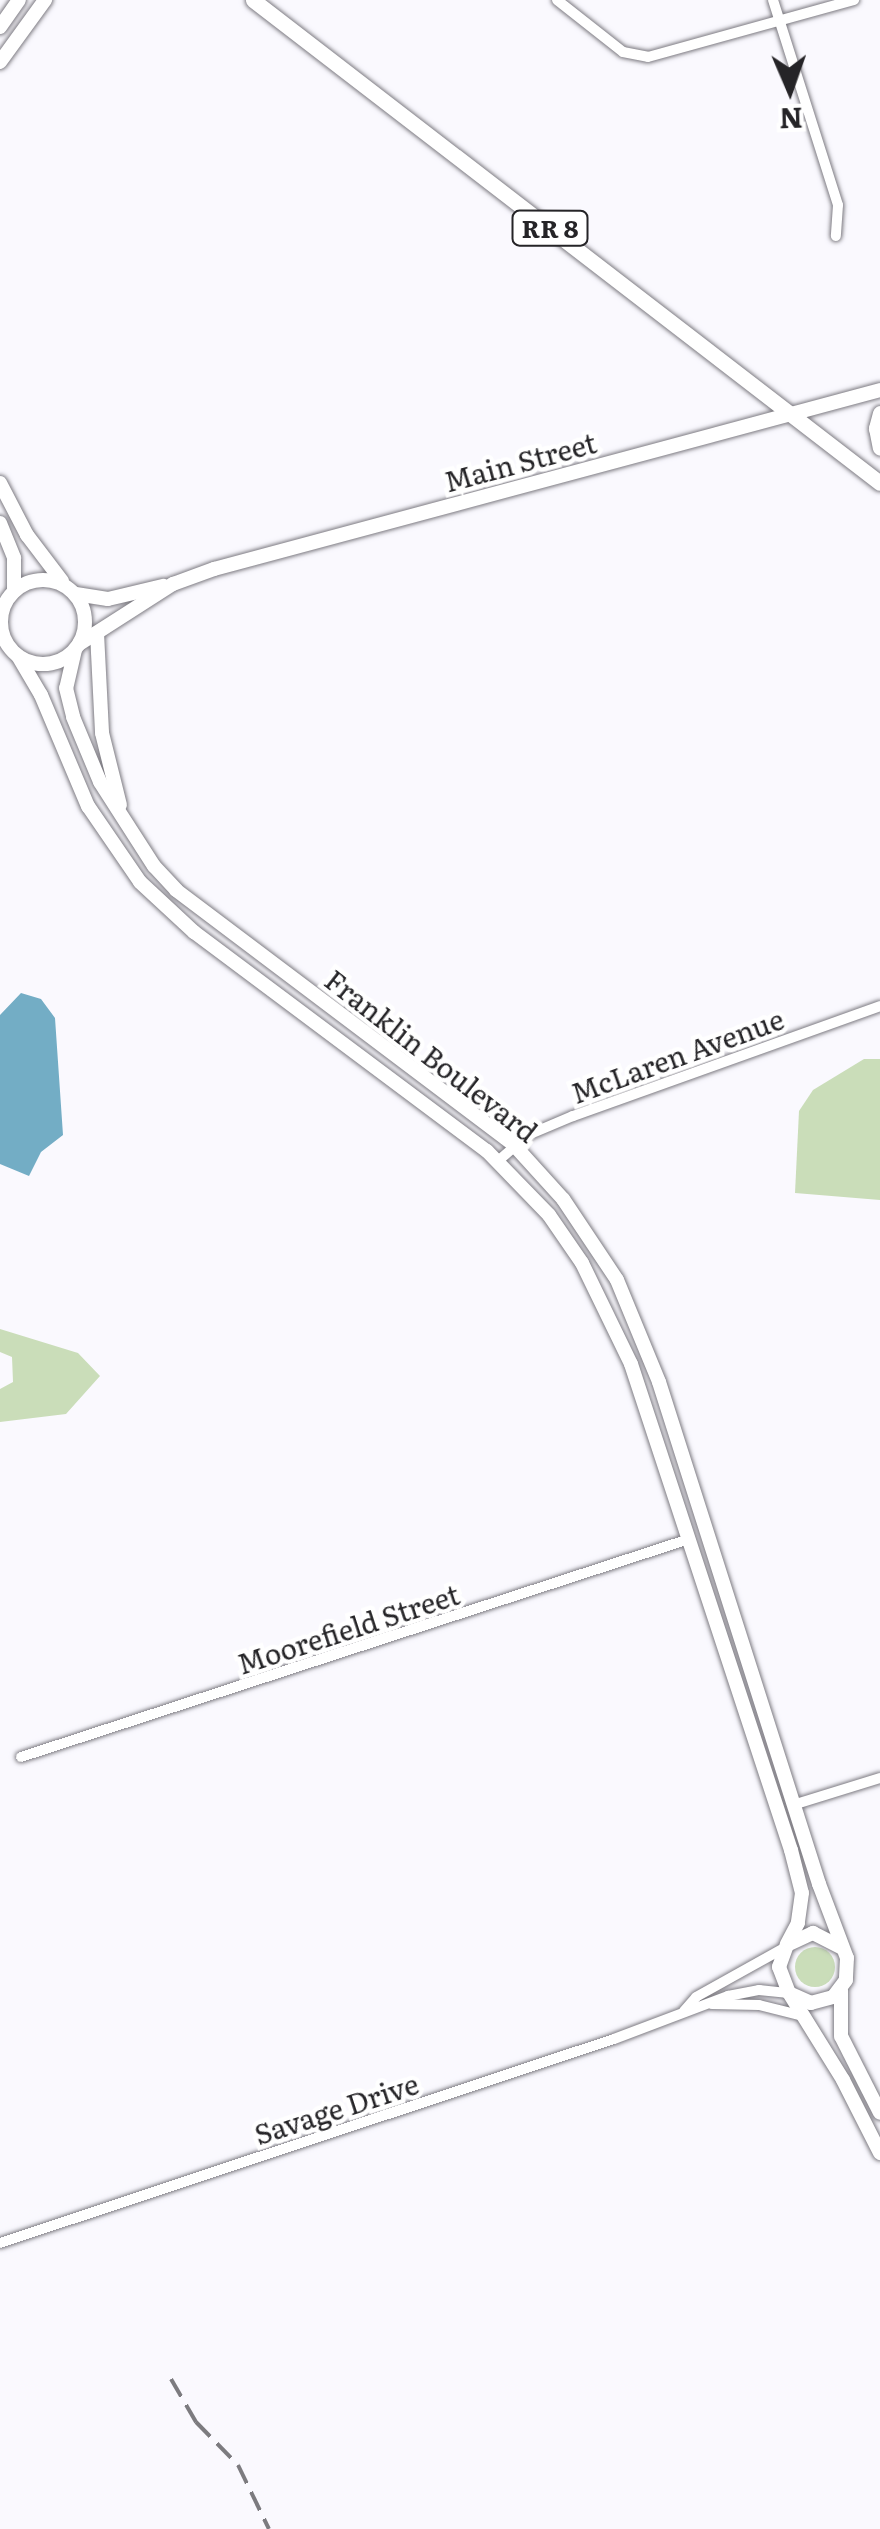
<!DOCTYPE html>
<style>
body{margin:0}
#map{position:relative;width:880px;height:2529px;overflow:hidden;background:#faf9fe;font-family:Literata,serif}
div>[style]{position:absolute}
.green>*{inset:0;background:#caddb9}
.round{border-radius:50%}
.water>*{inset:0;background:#73adc5}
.roads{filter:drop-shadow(0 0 2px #7d7b82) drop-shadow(0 0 2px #7d7b82)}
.street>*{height:10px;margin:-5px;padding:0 5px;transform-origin:5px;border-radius:5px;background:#fff}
.secondary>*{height:14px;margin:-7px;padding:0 7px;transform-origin:7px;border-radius:7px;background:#fff}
.secondary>.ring{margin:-7px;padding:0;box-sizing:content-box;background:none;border:14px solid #fff;border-radius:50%}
.primary>*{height:15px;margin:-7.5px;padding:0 7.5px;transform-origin:7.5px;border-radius:7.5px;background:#fff}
.rail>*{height:4px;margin-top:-2px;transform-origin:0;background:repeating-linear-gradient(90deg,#7c7b7f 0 20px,transparent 0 30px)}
span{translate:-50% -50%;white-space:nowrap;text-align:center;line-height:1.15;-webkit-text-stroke:9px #fff;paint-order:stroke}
.shield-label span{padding:2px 8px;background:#fff;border:2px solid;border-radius:8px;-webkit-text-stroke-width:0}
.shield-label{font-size:25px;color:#252427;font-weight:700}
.street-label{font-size:28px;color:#252427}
.north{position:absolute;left:740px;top:40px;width:100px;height:100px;-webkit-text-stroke:8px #fff;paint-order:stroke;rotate:178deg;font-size:28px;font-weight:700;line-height:40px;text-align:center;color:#252427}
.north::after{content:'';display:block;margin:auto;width:35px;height:45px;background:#252427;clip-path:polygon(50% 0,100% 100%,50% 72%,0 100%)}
</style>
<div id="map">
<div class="green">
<div style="clip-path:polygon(864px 1059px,880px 1059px,880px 1200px,795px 1193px,799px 1111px,813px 1090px)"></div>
<div style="clip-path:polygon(0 1329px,78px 1353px,100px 1376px,66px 1414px,0 1422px,0 1389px,13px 1382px,12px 1357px,0 1352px)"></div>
<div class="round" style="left:795px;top:1947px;width:40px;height:40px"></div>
</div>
<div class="water">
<div style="clip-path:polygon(21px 993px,41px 999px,55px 1018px,63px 1135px,41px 1152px,29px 1176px,0 1164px,0 1015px)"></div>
</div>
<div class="roads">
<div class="street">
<div style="left:557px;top:0;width:84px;rotate:38.2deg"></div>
<div style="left:623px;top:52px;width:25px;rotate:11deg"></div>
<div style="left:648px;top:57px;width:214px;rotate:-15.5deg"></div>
<div style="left:773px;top:0;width:215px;rotate:72.4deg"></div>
<div style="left:838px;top:205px;width:31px;rotate:94deg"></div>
<div style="left:498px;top:1161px;width:40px;rotate:-41deg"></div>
<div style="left:528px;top:1135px;width:49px;rotate:-22.9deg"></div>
<div style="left:573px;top:1116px;width:326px;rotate:-19.7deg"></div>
<div style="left:21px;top:1757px;width:703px;rotate:-18.07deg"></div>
<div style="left:796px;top:1804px;width:88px;rotate:-17.2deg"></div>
<div style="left:712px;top:2004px;width:47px;rotate:1.2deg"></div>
<div style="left:759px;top:2005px;width:45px;rotate:14deg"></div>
<div style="left:684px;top:2011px;width:18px;rotate:-49deg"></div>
<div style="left:696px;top:1997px;width:101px;rotate:-29.1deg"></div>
<div style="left:0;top:2243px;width:647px;rotate:-18.38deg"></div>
<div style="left:614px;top:2039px;width:122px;rotate:-20.7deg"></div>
<div style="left:728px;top:1996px;width:32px;rotate:-11deg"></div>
<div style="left:759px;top:1990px;width:30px;rotate:6deg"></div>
</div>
<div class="secondary">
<div style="left:0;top:27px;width:33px;rotate:-55deg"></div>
<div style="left:0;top:62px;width:77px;rotate:-54deg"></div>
<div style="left:0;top:483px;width:59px;rotate:62.6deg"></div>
<div style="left:27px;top:535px;width:58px;rotate:52.7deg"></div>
<div style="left:0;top:523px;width:38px;rotate:68deg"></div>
<div style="left:14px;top:558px;width:33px;rotate:90deg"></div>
<div class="ring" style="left:1px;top:580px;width:70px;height:70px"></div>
<div style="left:76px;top:594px;width:32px;rotate:9deg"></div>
<div style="left:108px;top:599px;width:57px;rotate:-13.3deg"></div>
<div style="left:97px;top:633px;width:100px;rotate:87.1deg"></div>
<div style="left:102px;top:733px;width:74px;rotate:76deg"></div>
<div style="left:79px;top:644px;width:112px;rotate:-32.6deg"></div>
<div style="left:173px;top:584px;width:44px;rotate:-20.1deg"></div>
<div style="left:214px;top:569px;width:690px;rotate:-15.04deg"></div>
<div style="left:75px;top:650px;width:39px;rotate:103deg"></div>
<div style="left:66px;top:688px;width:30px;rotate:76deg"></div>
<div style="left:73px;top:717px;width:70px;rotate:67.4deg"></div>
<div style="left:100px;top:782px;width:100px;rotate:57.3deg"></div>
<div style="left:154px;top:866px;width:33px;rotate:47deg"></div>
<div style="left:176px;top:890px;width:423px;rotate:37deg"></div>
<div style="left:514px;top:1145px;width:73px;rotate:47.8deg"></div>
<div style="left:563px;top:1199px;width:97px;rotate:56.3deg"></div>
<div style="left:617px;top:1280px;width:110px;rotate:67.6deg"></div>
<div style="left:659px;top:1382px;width:527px;rotate:72.32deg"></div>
<div style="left:819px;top:1884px;width:79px;rotate:69.3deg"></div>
<div style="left:847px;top:1958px;width:22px;rotate:93deg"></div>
<div style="left:846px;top:1980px;width:21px;rotate:127deg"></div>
<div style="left:833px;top:1997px;width:23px;rotate:165deg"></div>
<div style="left:811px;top:2003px;width:24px;rotate:-156deg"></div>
<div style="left:789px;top:1993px;width:28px;rotate:-111deg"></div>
<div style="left:779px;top:1967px;width:23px;rotate:-70deg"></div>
<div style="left:787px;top:1945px;width:29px;rotate:-25deg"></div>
<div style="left:813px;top:1933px;width:33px;rotate:27deg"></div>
<div style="left:18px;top:656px;width:45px;rotate:59.5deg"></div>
<div style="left:41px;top:695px;width:121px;rotate:67.1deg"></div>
<div style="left:88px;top:806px;width:92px;rotate:55.6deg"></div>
<div style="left:140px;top:882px;width:74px;rotate:42.8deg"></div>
<div style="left:194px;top:932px;width:366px;rotate:36.8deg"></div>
<div style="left:487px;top:1151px;width:89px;rotate:45.9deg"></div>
<div style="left:549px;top:1215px;width:58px;rotate:55.5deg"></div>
<div style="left:582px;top:1263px;width:112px;rotate:64.1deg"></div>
<div style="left:631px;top:1364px;width:512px;rotate:71.78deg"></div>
<div style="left:791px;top:1850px;width:44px;rotate:75.7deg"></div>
<div style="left:802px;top:1893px;width:30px;rotate:98deg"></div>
<div style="left:798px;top:1923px;width:24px;rotate:118deg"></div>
<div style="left:841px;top:1990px;width:46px;rotate:90deg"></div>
<div style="left:841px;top:2036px;width:86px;rotate:63.1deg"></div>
<div style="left:791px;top:1996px;width:99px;rotate:58.2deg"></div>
<div style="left:843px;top:2080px;width:82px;rotate:63.1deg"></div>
</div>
<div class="primary">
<div style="left:253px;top:0;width:791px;rotate:37.61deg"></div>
<div style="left:880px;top:413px;width:16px;rotate:105deg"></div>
<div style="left:876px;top:428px;width:20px;rotate:79deg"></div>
</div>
</div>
<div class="rail">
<div style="left:171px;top:2379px;width:50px;rotate:59.8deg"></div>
<div style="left:196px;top:2422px;width:60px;rotate:45.7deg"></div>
<div style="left:238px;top:2465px;width:71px;rotate:64.2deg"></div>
</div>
<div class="shield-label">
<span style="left:550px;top:228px">RR 8</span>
</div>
<div class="street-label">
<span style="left:520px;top:461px;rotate:-15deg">Main Street</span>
<span style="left:432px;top:1055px;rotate:38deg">Franklin Boulevard</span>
<span style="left:677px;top:1055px;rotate:-20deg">McLaren Avenue</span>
<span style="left:348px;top:1628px;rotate:-18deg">Moorefield Street</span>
<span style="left:336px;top:2108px;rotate:-18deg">Savage Drive</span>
</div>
<div class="north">N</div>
</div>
